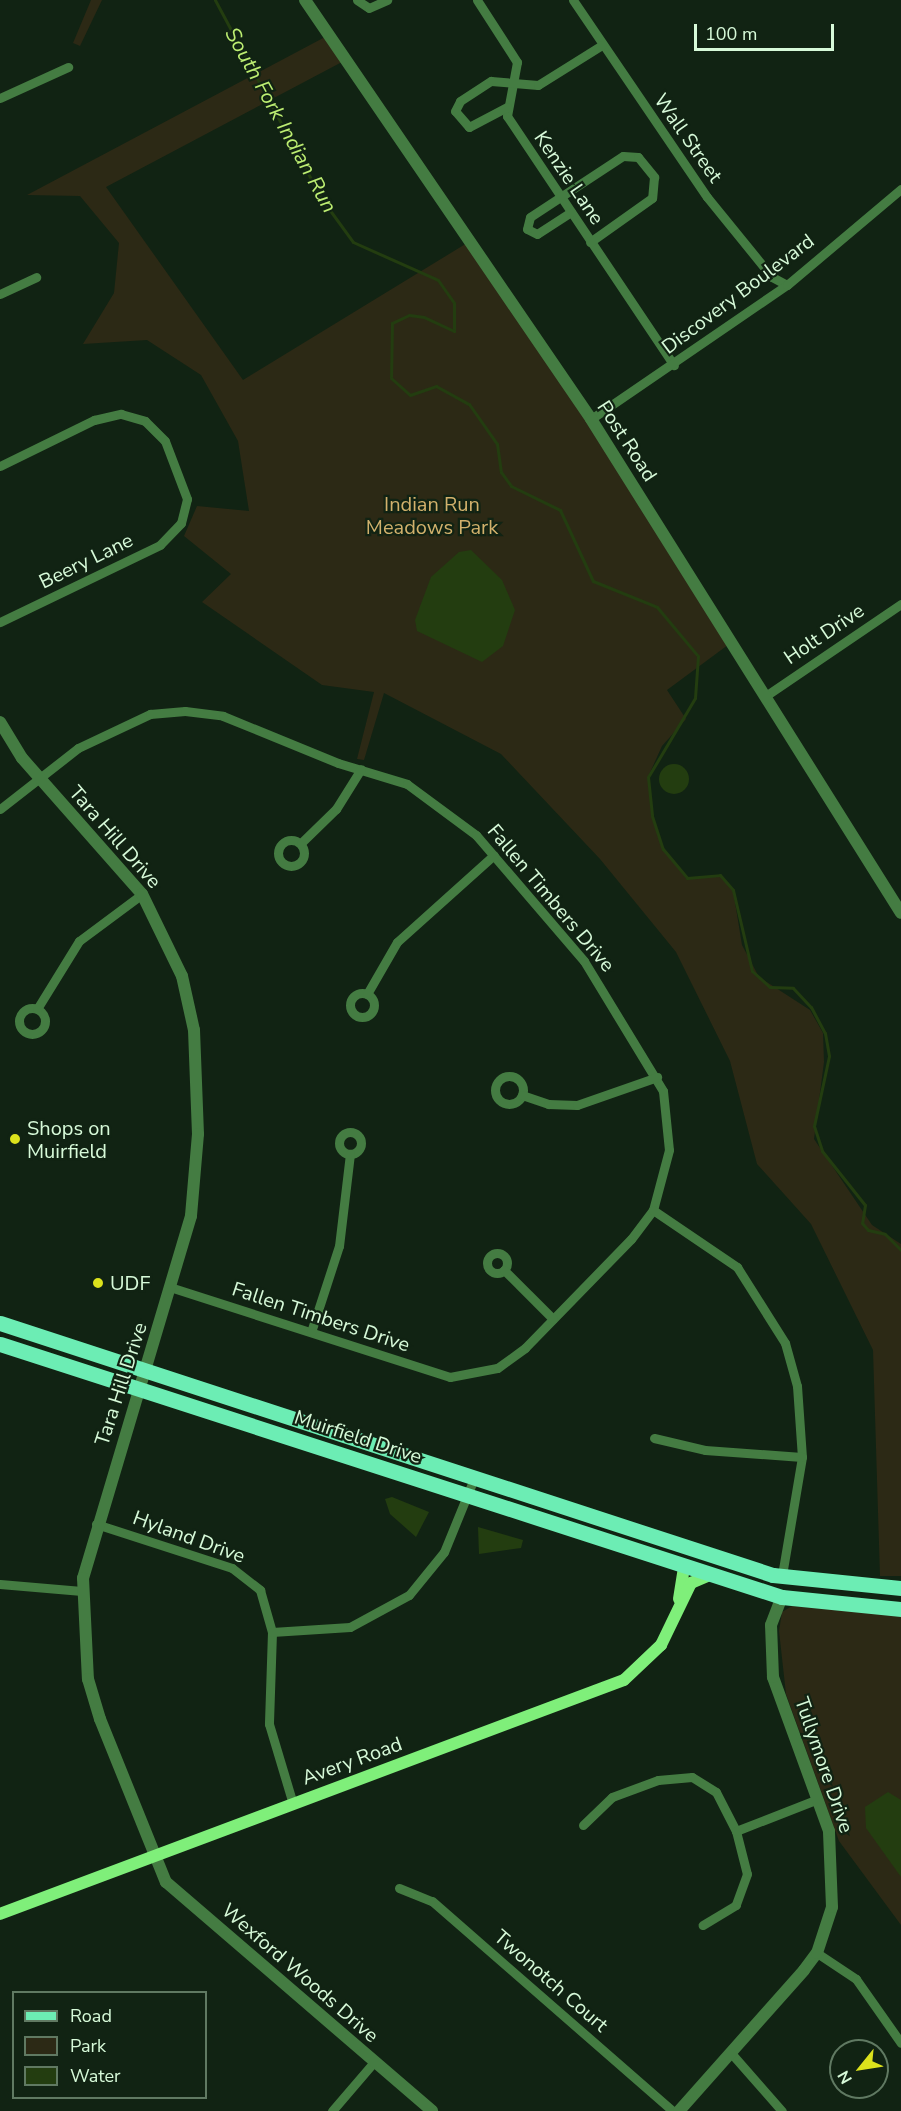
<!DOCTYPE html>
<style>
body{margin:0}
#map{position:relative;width:901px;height:2111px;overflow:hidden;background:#112313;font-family:"Nunito Sans",sans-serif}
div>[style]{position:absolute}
.green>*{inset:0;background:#2c2915}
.water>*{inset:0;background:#233d10}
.round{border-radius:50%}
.stream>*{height:3px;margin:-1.5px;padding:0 1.5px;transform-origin:1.5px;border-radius:1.5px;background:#233d10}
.minor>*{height:9px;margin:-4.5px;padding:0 4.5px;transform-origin:4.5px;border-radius:4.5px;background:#447c42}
.minor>.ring{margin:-4.5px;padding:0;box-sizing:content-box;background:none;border:9px solid #447c42;border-radius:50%}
.tertiary>*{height:12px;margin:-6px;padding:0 6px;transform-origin:6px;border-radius:6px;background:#447c42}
.secondary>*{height:12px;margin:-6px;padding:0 6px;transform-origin:6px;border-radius:6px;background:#7fef7a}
.primary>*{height:15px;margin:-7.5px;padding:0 7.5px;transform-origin:7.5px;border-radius:7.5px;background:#6cedb4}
.dots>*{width:16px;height:16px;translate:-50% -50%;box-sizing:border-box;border:3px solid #112313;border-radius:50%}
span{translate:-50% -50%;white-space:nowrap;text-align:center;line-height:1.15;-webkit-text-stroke:4.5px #112313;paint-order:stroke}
.street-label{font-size:20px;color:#d7fad9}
.park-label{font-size:20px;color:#d2b16c}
.poi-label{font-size:20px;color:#d7fad9}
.left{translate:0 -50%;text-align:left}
.water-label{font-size:21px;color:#bdee72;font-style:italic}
.legend{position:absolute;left:12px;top:1991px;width:195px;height:108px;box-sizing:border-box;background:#112313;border:2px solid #607962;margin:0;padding:8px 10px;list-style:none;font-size:18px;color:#d7fad9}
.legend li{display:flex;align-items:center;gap:12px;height:30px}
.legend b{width:30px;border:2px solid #607962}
.north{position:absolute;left:829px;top:2039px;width:60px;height:60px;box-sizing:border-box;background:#112313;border:2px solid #607962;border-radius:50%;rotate:240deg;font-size:16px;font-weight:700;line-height:24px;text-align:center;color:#d7fad9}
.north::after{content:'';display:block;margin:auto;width:21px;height:27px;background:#dce21c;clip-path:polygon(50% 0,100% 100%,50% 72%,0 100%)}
.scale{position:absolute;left:694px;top:24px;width:140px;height:27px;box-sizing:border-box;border:3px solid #d7fad9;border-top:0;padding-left:8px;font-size:18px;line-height:21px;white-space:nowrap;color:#d7fad9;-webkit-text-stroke:4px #112313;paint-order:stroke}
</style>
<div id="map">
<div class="green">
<div style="clip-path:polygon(91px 0,102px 0,80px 46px,73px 43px)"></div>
<div style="clip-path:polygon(325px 37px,342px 62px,106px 187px,243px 380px,472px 240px,732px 642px,667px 690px,686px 719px,662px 746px,648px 777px,652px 816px,663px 849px,686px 878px,720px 875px,733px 890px,742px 945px,759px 977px,810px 1010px,823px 1033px,824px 1062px,814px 1139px,872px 1225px,901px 1244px,901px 1576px,880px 1576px,873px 1350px,811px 1224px,757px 1164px,730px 1061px,676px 952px,600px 859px,501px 754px,384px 693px,364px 760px,357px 759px,374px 692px,322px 685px,202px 602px,231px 574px,184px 536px,197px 506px,249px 511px,238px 441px,201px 375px,147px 340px,83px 344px,114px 293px,119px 243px,80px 196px,27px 195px)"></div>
<div style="clip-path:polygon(792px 1606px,901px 1615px,901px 1925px,839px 1841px,786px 1694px,779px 1631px,782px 1612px)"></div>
</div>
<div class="water">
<div style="clip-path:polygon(471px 550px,502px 580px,515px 610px,503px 646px,482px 662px,417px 631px,415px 620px,431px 577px,459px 552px)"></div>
<div class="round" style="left:659px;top:764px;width:30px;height:30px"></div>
<div style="clip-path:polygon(392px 1497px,429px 1512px,416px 1537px,390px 1514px,385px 1499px)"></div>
<div style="clip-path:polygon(478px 1527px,523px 1540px,521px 1548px,479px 1554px)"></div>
<div style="clip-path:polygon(888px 1792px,901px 1800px,901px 1877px,866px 1828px,865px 1807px)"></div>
</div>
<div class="stream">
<div style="left:215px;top:0;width:225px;rotate:61.8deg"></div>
<div style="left:321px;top:198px;width:54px;rotate:54deg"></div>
<div style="left:353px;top:242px;width:93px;rotate:24.1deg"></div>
<div style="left:438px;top:280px;width:28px;rotate:55deg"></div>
<div style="left:454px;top:303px;width:28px;rotate:90deg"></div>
<div style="left:454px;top:331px;width:33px;rotate:-155deg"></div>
<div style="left:424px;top:317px;width:15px;rotate:-172deg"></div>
<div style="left:409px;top:315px;width:19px;rotate:155deg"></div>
<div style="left:392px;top:323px;width:55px;rotate:91deg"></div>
<div style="left:391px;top:378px;width:25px;rotate:42deg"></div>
<div style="left:410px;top:395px;width:28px;rotate:-19deg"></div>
<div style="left:436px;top:386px;width:38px;rotate:29deg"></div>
<div style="left:469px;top:404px;width:49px;rotate:55deg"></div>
<div style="left:497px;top:444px;width:28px;rotate:82deg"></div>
<div style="left:501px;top:472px;width:17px;rotate:54deg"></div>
<div style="left:511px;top:486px;width:55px;rotate:26.1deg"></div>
<div style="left:560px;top:510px;width:78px;rotate:65.1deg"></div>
<div style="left:593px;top:581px;width:69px;rotate:22.1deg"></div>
<div style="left:657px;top:607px;width:64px;rotate:50.1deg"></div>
<div style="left:698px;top:656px;width:42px;rotate:94.1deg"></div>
<div style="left:695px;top:698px;width:92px;rotate:120.7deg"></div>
<div style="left:648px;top:777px;width:39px;rotate:84deg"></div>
<div style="left:652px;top:816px;width:35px;rotate:72deg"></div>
<div style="left:663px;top:849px;width:38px;rotate:50deg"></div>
<div style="left:687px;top:878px;width:33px;rotate:-5deg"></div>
<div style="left:720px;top:875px;width:20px;rotate:49deg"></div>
<div style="left:733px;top:890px;width:83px;rotate:76.8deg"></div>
<div style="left:752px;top:971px;width:24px;rotate:42deg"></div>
<div style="left:770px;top:987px;width:23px;rotate:2deg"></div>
<div style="left:793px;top:988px;width:26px;rotate:47deg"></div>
<div style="left:811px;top:1007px;width:30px;rotate:62deg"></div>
<div style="left:825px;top:1033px;width:23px;rotate:80deg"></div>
<div style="left:829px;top:1056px;width:72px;rotate:102.1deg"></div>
<div style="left:814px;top:1126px;width:26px;rotate:72deg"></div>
<div style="left:822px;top:1151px;width:69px;rotate:51.5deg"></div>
<div style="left:865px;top:1205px;width:18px;rotate:99deg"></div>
<div style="left:862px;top:1223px;width:9px;rotate:49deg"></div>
<div style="left:868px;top:1230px;width:17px;rotate:13deg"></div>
<div style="left:885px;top:1234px;width:23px;rotate:45deg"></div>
</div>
<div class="minor">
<div style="left:357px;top:0;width:14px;rotate:34deg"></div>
<div style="left:369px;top:8px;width:20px;rotate:-24deg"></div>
<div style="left:477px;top:0;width:74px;rotate:57.2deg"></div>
<div style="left:517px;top:62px;width:55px;rotate:100.5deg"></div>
<div style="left:507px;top:116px;width:300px;rotate:56.2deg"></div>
<div style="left:573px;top:0;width:238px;rotate:55.8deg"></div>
<div style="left:707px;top:197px;width:103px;rotate:50.9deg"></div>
<div style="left:772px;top:277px;width:17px;rotate:28deg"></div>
<div style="left:0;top:98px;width:75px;rotate:-24.5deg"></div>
<div style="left:507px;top:107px;width:43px;rotate:152.2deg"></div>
<div style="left:469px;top:127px;width:21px;rotate:-131deg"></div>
<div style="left:455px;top:111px;width:11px;rotate:-63deg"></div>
<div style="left:460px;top:101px;width:37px;rotate:-33deg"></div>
<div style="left:491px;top:81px;width:47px;rotate:4.9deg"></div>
<div style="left:538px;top:85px;width:75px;rotate:-32deg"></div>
<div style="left:571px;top:212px;width:40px;rotate:147.1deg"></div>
<div style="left:537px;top:234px;width:11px;rotate:-153deg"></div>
<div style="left:527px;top:229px;width:12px;rotate:-76deg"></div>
<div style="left:530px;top:217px;width:111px;rotate:-33.3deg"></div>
<div style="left:623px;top:156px;width:15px;rotate:4deg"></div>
<div style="left:638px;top:157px;width:26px;rotate:51deg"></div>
<div style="left:654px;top:177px;width:21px;rotate:95deg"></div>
<div style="left:652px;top:198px;width:76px;rotate:144.6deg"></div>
<div style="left:0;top:294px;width:40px;rotate:-25deg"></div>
<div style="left:591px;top:419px;width:237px;rotate:-34.4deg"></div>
<div style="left:787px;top:285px;width:149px;rotate:-40.1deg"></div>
<div style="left:0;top:466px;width:105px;rotate:-26.1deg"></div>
<div style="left:94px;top:420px;width:28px;rotate:-13deg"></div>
<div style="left:121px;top:414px;width:25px;rotate:16deg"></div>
<div style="left:145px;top:421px;width:28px;rotate:45deg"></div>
<div style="left:165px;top:441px;width:62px;rotate:69.2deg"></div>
<div style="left:187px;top:499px;width:25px;rotate:104deg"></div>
<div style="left:181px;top:523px;width:30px;rotate:134deg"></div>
<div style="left:160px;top:545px;width:178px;rotate:154.3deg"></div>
<div style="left:767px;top:695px;width:162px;rotate:-34.2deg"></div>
<div style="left:0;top:809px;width:99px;rotate:-38deg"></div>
<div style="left:78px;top:748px;width:80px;rotate:-25.3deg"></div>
<div style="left:150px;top:714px;width:35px;rotate:-5deg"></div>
<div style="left:185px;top:711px;width:38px;rotate:7deg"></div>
<div style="left:223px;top:716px;width:124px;rotate:22.2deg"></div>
<div style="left:338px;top:763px;width:72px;rotate:16.9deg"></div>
<div style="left:407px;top:784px;width:86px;rotate:36.5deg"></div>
<div style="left:476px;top:835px;width:166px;rotate:49.4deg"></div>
<div style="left:584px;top:961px;width:152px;rotate:58.7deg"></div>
<div style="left:663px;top:1091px;width:59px;rotate:84.2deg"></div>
<div style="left:669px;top:1150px;width:62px;rotate:104.9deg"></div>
<div style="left:653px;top:1210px;width:36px;rotate:127deg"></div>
<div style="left:631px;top:1239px;width:152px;rotate:134.2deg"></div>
<div style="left:525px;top:1348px;width:34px;rotate:144deg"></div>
<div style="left:497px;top:1368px;width:48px;rotate:169.2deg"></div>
<div style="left:450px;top:1377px;width:291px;rotate:-162.2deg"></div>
<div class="ring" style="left:278px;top:840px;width:17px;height:17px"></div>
<div style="left:301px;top:843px;width:49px;rotate:-44.2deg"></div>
<div style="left:336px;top:809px;width:47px;rotate:-58deg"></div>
<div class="ring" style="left:350px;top:993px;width:15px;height:15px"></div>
<div style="left:367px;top:994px;width:60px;rotate:-60deg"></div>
<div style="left:397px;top:942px;width:130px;rotate:-41.9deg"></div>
<div class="ring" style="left:19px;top:1008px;width:17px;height:17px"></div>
<div style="left:37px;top:1009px;width:80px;rotate:-58.3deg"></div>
<div style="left:79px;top:941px;width:79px;rotate:-36.7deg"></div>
<div class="ring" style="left:495px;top:1076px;width:19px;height:19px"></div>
<div style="left:522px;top:1095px;width:28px;rotate:19deg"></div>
<div style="left:548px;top:1104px;width:29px;rotate:2deg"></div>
<div style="left:577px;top:1105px;width:85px;rotate:-19.3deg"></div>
<div class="ring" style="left:339px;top:1132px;width:13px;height:13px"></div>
<div style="left:653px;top:1210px;width:102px;rotate:34.2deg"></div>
<div style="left:737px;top:1267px;width:90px;rotate:57.7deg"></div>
<div style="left:785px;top:1343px;width:45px;rotate:74.4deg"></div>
<div style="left:797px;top:1386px;width:71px;rotate:86deg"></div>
<div style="left:802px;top:1457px;width:120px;rotate:99.6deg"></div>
<div class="ring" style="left:487px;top:1253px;width:11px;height:11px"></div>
<div style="left:504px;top:1270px;width:69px;rotate:45deg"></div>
<div style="left:311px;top:1332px;width:90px;rotate:-72deg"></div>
<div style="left:339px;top:1246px;width:93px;rotate:-83.2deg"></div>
<div style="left:654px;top:1438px;width:52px;rotate:13.2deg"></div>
<div style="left:705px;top:1450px;width:97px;rotate:4.1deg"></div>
<div style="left:96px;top:1524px;width:143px;rotate:17.9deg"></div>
<div style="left:232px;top:1568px;width:36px;rotate:38deg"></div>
<div style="left:260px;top:1590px;width:44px;rotate:74.1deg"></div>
<div style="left:272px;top:1632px;width:92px;rotate:91.9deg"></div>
<div style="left:269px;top:1724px;width:84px;rotate:73.3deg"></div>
<div style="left:0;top:1584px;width:82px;rotate:4.9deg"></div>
<div style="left:272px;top:1632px;width:78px;rotate:-3.7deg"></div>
<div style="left:350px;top:1627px;width:67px;rotate:-28.5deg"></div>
<div style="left:409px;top:1595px;width:55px;rotate:-50.9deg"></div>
<div style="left:444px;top:1552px;width:82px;rotate:-67.8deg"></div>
<div style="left:583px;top:1825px;width:40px;rotate:-44deg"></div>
<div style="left:612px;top:1797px;width:49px;rotate:-20.3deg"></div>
<div style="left:658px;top:1780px;width:34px;rotate:-5deg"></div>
<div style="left:692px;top:1777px;width:28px;rotate:32deg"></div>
<div style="left:716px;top:1792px;width:44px;rotate:62.9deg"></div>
<div style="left:736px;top:1831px;width:44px;rotate:75.7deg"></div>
<div style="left:747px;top:1874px;width:33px;rotate:110deg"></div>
<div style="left:736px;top:1905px;width:39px;rotate:149deg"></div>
<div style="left:736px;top:1831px;width:88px;rotate:-21.3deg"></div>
<div style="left:399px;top:1888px;width:35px;rotate:22deg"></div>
<div style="left:432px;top:1901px;width:320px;rotate:41.1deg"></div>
<div style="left:817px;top:1953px;width:47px;rotate:33.7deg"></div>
<div style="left:856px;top:1979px;width:78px;rotate:54.9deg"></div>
<div style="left:731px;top:2053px;width:77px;rotate:48.7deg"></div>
<div style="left:332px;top:2111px;width:65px;rotate:-49.4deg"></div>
</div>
<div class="tertiary">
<div style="left:305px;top:0;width:507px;rotate:55.68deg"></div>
<div style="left:591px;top:419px;width:583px;rotate:57.89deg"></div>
<div style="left:0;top:722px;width:42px;rotate:58.6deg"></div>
<div style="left:22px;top:758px;width:181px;rotate:48.6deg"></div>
<div style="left:142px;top:894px;width:91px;rotate:64deg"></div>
<div style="left:182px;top:976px;width:55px;rotate:77.5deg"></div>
<div style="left:194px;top:1030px;width:104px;rotate:87.8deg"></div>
<div style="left:198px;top:1134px;width:82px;rotate:94.9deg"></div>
<div style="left:191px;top:1216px;width:378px;rotate:106.6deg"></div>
<div style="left:83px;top:1578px;width:101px;rotate:87.2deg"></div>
<div style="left:88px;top:1679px;width:42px;rotate:73.3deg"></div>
<div style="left:100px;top:1719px;width:176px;rotate:68deg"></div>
<div style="left:166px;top:1882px;width:351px;rotate:40.7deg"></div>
<div style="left:679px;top:2111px;width:188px;rotate:-48.4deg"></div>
<div style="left:804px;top:1970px;width:21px;rotate:-53deg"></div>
<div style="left:817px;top:1953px;width:48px;rotate:-71.9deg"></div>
<div style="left:832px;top:1907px;width:76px;rotate:-92.3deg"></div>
<div style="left:829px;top:1831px;width:164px;rotate:-110deg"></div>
<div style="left:773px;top:1677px;width:52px;rotate:-92.2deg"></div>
<div style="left:771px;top:1625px;width:30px;rotate:-69deg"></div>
</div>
<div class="secondary">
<div style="left:679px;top:1599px;width:32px;rotate:-81deg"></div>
<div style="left:0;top:1914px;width:666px;rotate:-20.56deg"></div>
<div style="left:624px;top:1680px;width:51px;rotate:-43.4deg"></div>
<div style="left:661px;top:1645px;width:69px;rotate:-64.2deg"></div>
<div style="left:691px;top:1583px;width:21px;rotate:-23deg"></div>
</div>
<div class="primary">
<div style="left:0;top:1323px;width:813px;rotate:18.06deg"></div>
<div style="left:773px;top:1575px;width:129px;rotate:5.8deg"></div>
<div style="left:0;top:1344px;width:822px;rotate:17.93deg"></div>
<div style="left:782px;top:1597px;width:120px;rotate:5.8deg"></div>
</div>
<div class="dots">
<div style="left:15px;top:1139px;background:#dce21c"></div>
<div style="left:98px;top:1283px;background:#dce21c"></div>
</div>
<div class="street-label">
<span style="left:688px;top:138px;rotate:55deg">Wall Street</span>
<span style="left:569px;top:178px;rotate:56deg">Kenzie Lane</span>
<span style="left:738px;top:294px;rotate:-37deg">Discovery Boulevard</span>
<span style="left:627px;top:441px;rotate:57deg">Post Road</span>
<span style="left:86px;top:561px;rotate:-26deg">Beery Lane</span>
<span style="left:824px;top:634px;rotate:-34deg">Holt Drive</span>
<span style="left:115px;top:837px;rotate:49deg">Tara Hill Drive</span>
<span style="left:551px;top:898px;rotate:50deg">Fallen Timbers Drive</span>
<span style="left:321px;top:1317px;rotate:18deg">Fallen Timbers Drive</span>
<span style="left:121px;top:1384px;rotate:-72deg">Tara Hill Drive</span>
<span style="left:358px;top:1437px;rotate:18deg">Muirfield Drive</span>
<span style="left:189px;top:1537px;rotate:20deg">Hyland Drive</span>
<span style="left:352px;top:1761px;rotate:-20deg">Avery Road</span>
<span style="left:824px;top:1765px;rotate:71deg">Tullymore Drive</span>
<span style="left:300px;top:1973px;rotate:41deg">Wexford Woods Drive</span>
<span style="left:551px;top:1981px;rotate:41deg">Twonotch Court</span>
</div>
<div class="park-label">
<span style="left:432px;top:516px">Indian Run<br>Meadows Park</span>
</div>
<div class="poi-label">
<span class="left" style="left:27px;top:1140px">Shops on<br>Muirfield</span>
<span class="left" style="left:110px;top:1283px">UDF</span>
</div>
<div class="water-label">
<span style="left:281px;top:120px;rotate:61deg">South Fork Indian Run</span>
</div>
<ul class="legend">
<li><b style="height:8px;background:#6cedb4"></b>Road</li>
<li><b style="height:16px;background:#2c2915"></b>Park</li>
<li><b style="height:16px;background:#233d10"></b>Water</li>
</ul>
<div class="north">N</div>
<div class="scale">100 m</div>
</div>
